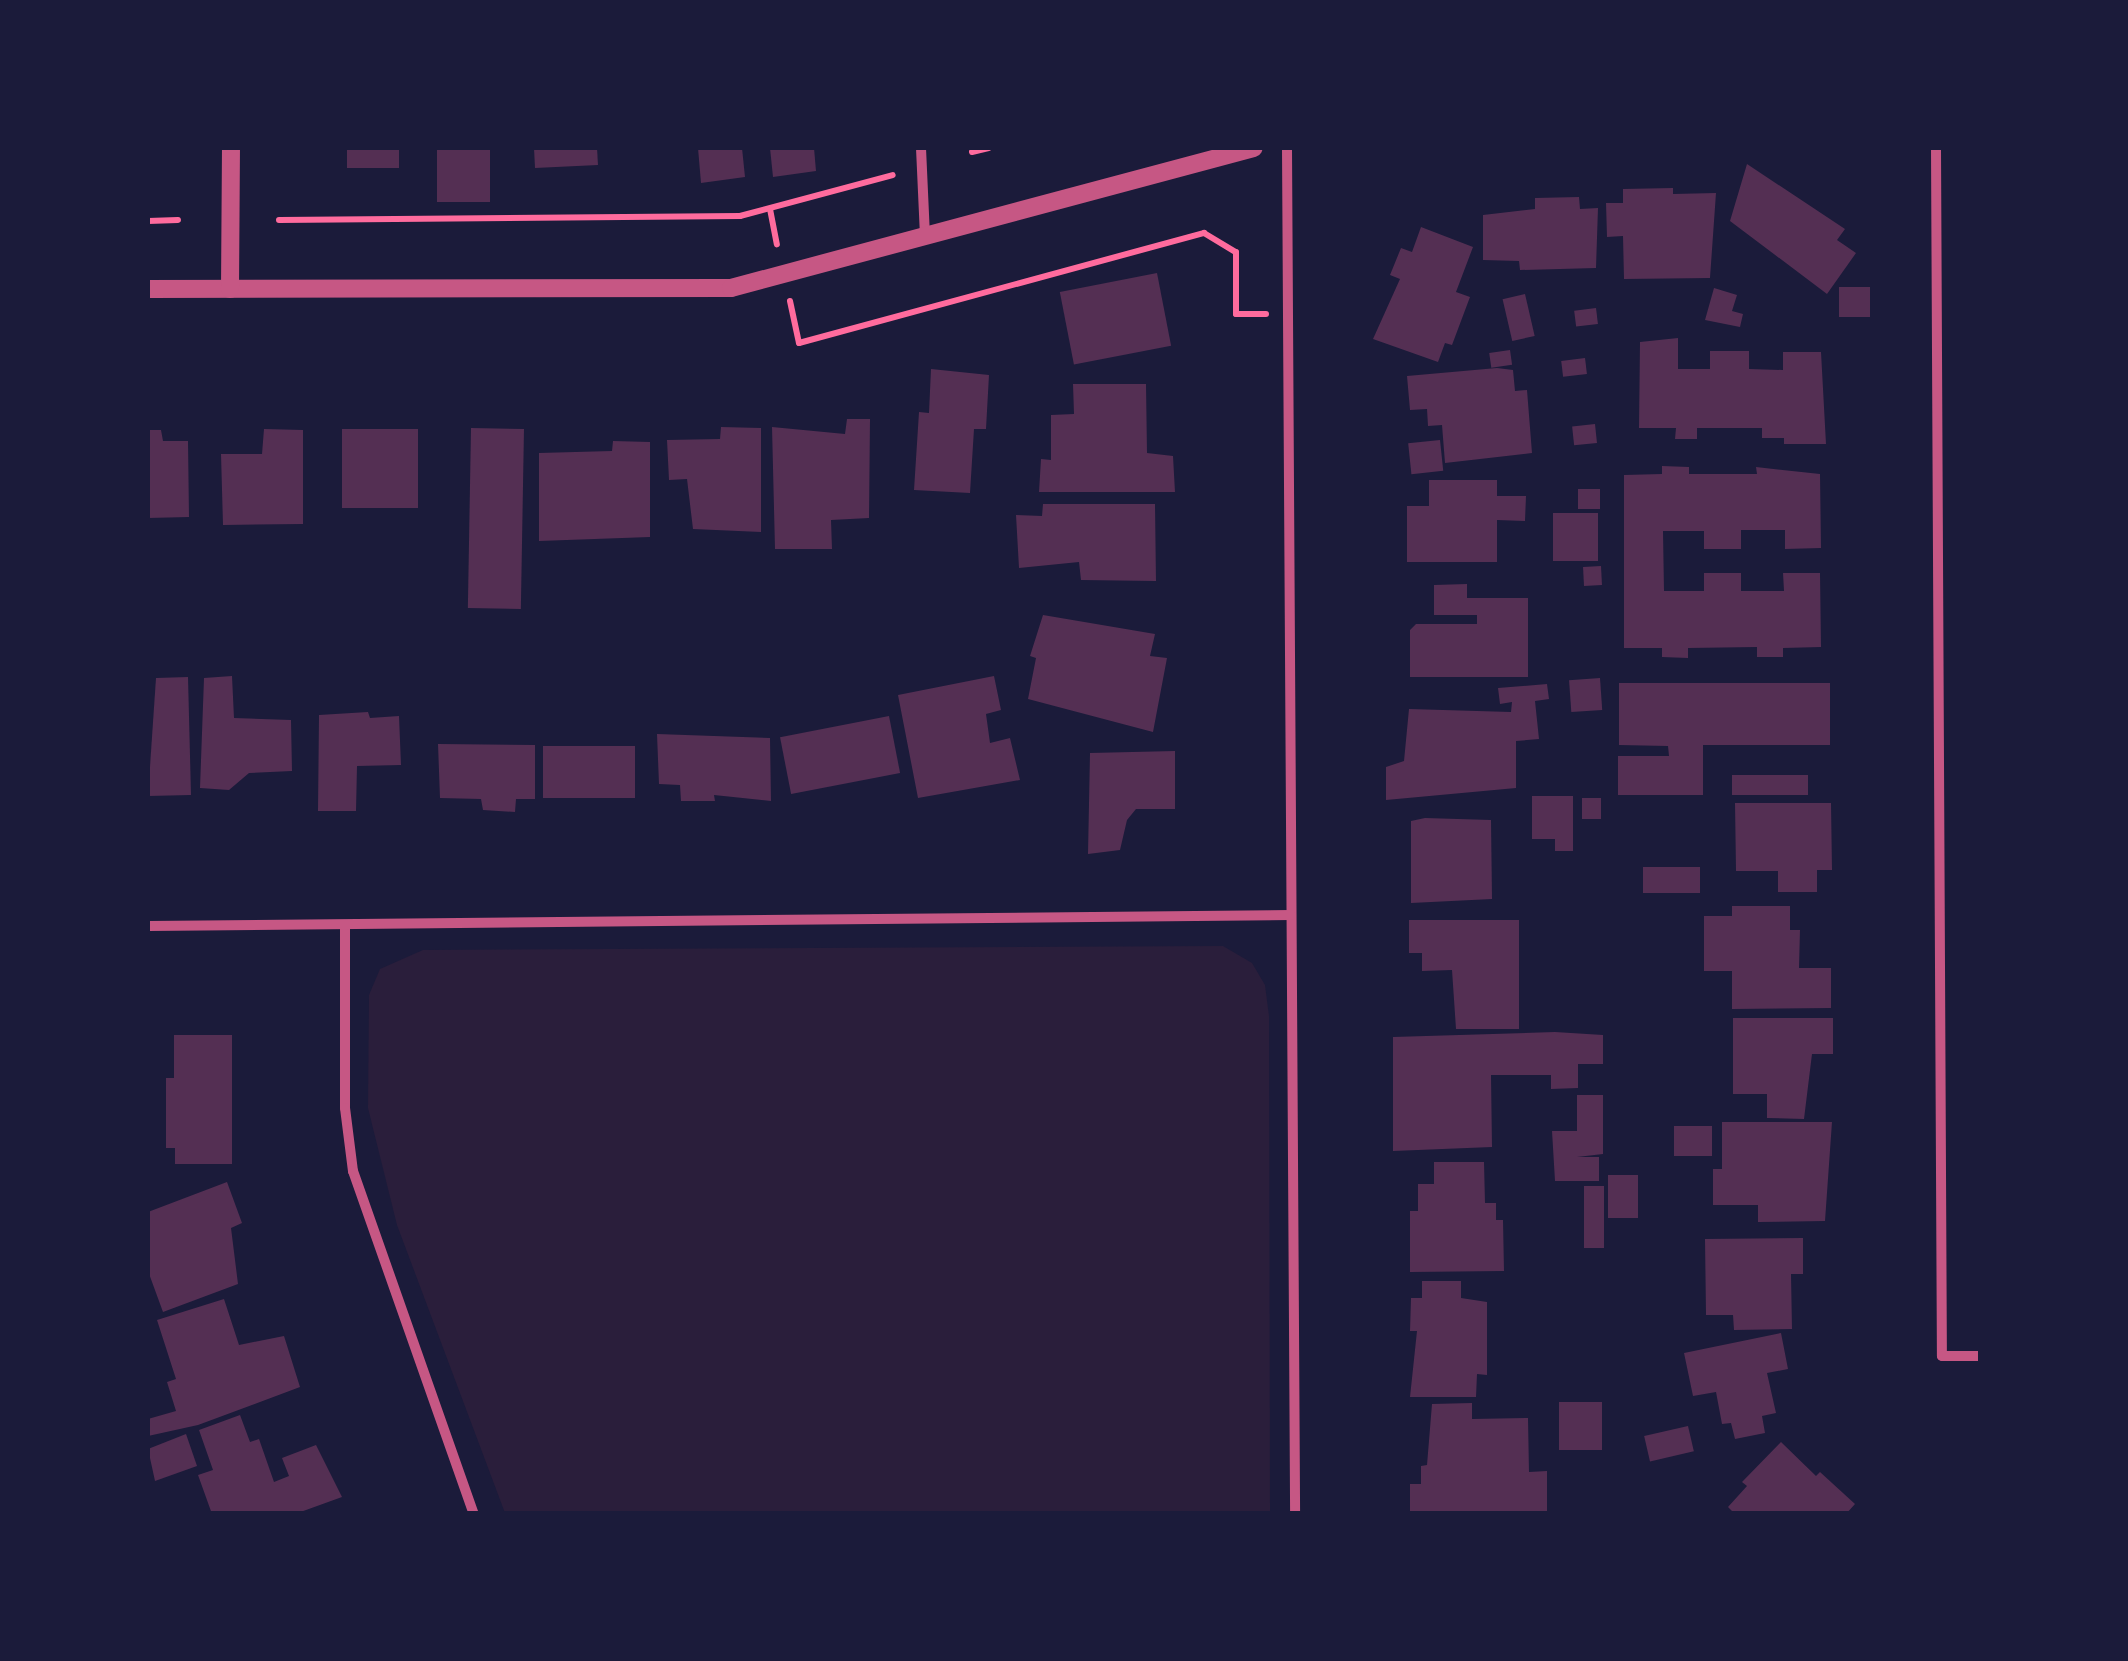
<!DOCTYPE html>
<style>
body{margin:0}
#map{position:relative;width:2128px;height:1661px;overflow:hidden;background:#1b1b3a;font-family:"Fira Sans",sans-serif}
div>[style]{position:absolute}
.green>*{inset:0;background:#2a1e3b}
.building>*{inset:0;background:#542f53;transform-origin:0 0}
.path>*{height:6px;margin:-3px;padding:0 3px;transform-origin:3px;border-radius:3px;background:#ff6b9d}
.minor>*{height:10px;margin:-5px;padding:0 5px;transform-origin:5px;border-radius:5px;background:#c65784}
.tertiary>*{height:18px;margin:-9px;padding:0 9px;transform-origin:9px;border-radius:9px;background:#c65784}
span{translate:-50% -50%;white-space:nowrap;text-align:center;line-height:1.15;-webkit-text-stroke:10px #1b1b3a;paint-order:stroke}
.frame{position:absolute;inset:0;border:150px solid #1b1b3a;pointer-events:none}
</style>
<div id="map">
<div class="green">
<div style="clip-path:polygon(1223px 946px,1252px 963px,1265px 985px,1269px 1016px,1270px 1513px,505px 1513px,397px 1225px,368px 1108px,369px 995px,380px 969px,423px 950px)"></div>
</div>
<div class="building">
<div style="left:347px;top:148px;width:52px;height:20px"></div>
<div style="left:437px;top:148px;width:53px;height:54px"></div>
<div style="clip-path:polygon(534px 148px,597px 148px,598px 165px,535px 168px)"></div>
<div style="clip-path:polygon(698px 148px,742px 148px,745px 177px,701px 183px)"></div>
<div style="clip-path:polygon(770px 148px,814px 148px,816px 171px,773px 177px)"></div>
<div style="clip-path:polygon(1747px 164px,1845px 229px,1837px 240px,1856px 253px,1827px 294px,1730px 221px)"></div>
<div style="clip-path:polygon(1673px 188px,1673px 194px,1716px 193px,1710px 278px,1624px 279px,1623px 236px,1607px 237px,1606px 203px,1623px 203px,1623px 189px)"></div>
<div style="clip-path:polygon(1579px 197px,1580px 209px,1598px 208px,1596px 268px,1520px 270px,1519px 261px,1483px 260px,1483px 215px,1535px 209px,1535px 198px)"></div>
<div style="clip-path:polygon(1421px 227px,1473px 247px,1456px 292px,1470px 297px,1452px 345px,1445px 343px,1438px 362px,1373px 339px,1400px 279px,1390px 275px,1401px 248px,1412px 252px)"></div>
<div style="left:1157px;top:273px;width:74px;height:99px;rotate:79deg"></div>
<div style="left:1839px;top:287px;width:31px;height:30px"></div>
<div style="clip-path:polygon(1714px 288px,1737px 295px,1732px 311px,1743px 314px,1740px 327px,1705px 320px)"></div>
<div style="left:1525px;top:294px;width:43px;height:23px;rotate:77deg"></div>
<div style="left:1596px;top:308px;width:16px;height:22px;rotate:83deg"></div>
<div style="clip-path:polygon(1678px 338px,1678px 369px,1710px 369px,1710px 351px,1749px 351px,1749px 369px,1783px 370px,1783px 352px,1821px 352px,1826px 444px,1784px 444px,1784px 438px,1762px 438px,1762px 428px,1697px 428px,1697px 439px,1675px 439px,1676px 428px,1639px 428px,1640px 342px)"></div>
<div style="left:1510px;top:350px;width:15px;height:21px;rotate:82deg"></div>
<div style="left:1585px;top:358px;width:16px;height:24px;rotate:83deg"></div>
<div style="clip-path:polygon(1497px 368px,1513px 370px,1515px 391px,1527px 390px,1532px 453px,1445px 463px,1442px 425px,1428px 426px,1427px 409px,1410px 410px,1407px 376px)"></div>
<div style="clip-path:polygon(931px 369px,989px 375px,986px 429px,974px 429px,970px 493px,914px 490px,919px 412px,929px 413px)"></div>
<div style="clip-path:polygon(1073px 384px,1146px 384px,1147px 453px,1173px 456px,1175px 492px,1039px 492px,1041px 459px,1051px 460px,1051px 415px,1074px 414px)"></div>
<div style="clip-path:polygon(847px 419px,870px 419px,869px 518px,831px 520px,832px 549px,775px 549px,772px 427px,845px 434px)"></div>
<div style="left:1595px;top:424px;width:19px;height:23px;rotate:84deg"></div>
<div style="clip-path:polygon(721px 427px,761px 428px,761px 532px,693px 529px,687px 479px,669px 480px,667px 440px,720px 439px)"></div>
<div style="left:471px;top:428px;width:53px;height:180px;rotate:1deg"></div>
<div style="clip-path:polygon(264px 429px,303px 430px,303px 524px,223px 525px,221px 454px,262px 454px)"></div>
<div style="left:342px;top:429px;width:76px;height:79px"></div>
<div style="clip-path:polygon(148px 430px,161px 430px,163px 441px,188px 441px,189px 517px,148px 518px)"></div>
<div style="left:1440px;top:440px;width:31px;height:32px;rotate:84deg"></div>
<div style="clip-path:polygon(613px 441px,650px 442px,650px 537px,539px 541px,539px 453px,612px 451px)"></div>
<div style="clip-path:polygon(1662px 466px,1689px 467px,1689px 474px,1757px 474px,1756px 467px,1820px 474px,1821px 548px,1785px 549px,1785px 530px,1741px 530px,1741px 549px,1704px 549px,1704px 531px,1663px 531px,1664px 591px,1704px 591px,1704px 573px,1741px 573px,1741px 591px,1784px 591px,1783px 573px,1820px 573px,1821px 647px,1783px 648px,1783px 657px,1757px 657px,1757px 647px,1688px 648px,1688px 658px,1662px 657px,1662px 648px,1624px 648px,1624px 475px,1662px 474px)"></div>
<div style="clip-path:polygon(1429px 480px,1497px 480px,1497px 496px,1526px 496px,1525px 521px,1497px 520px,1497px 562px,1407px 562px,1407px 506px,1429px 506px)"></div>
<div style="left:1578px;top:489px;width:22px;height:20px"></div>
<div style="clip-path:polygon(1043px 504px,1155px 504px,1156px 581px,1081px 580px,1079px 562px,1019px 568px,1016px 515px,1042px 516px)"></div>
<div style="left:1553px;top:513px;width:45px;height:48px"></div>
<div style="left:1601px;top:566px;width:19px;height:18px;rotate:87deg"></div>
<div style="clip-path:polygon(1467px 584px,1467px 598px,1528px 598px,1528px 677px,1410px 677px,1410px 630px,1416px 624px,1477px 624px,1477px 615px,1434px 615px,1434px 585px)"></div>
<div style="clip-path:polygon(1043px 615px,1155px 634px,1150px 656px,1167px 658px,1153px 732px,1028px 699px,1036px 658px,1030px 656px)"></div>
<div style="clip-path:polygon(232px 676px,234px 718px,291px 720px,292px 771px,249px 773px,229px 790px,200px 788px,204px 678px)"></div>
<div style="clip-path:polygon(994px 676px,1001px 710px,986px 714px,990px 743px,1010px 738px,1020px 780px,918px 798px,898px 695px)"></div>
<div style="clip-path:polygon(188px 677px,191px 795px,148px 796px,156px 678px)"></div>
<div style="left:1600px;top:678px;width:32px;height:31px;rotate:86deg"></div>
<div style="clip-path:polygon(1619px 683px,1830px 683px,1830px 745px,1703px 745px,1703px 795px,1618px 795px,1618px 756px,1669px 756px,1668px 746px,1619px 745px)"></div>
<div style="clip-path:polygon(1547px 684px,1549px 699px,1535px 701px,1539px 739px,1516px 741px,1516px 788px,1386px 800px,1386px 767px,1404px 761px,1409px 709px,1511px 712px,1512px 702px,1500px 704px,1498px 688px)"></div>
<div style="clip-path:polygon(368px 712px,370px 718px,399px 716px,401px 765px,357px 766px,356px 811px,318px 811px,319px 715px)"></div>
<div style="left:889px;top:716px;width:58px;height:111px;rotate:79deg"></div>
<div style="clip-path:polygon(657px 734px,770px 738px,771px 801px,714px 795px,715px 801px,681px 801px,680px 785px,659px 784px)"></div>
<div style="clip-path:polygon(438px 744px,535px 745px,535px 799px,516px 799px,515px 812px,483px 810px,481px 799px,440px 798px)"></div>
<div style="left:635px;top:746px;width:52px;height:92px;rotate:90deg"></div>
<div style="clip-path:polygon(1175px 751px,1175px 809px,1136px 809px,1127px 820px,1120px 850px,1088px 854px,1090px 753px)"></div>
<div style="left:1732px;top:775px;width:76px;height:20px"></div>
<div style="clip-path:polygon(1532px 796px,1573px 796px,1573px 851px,1555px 851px,1555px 839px,1532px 839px)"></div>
<div style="left:1582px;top:798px;width:19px;height:21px"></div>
<div style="clip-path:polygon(1735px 803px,1831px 803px,1832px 870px,1817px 870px,1817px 892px,1778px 892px,1778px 871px,1736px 871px)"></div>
<div style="clip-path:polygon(1425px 818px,1491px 820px,1492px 899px,1411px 903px,1411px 821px)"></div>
<div style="left:1643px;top:867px;width:57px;height:26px"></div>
<div style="clip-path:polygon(1732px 906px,1790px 906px,1790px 930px,1800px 930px,1799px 968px,1831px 968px,1831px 1008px,1732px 1009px,1732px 971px,1704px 971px,1704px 916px,1732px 916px)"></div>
<div style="clip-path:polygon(1409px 920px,1519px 920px,1519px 1029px,1456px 1029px,1452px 970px,1422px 971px,1422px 953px,1409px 953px)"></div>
<div style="clip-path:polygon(1733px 1018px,1833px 1018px,1833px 1054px,1812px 1054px,1804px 1119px,1767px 1118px,1767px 1094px,1733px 1094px)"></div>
<div style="clip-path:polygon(1555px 1032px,1603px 1035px,1603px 1064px,1578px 1064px,1578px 1088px,1551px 1089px,1551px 1075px,1491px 1075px,1492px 1147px,1393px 1151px,1393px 1037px)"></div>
<div style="clip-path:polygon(174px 1035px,232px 1035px,232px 1164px,175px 1164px,175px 1148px,166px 1148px,166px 1078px,174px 1078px)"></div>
<div style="clip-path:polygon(1577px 1095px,1603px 1095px,1603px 1154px,1577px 1157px,1599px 1157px,1599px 1181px,1555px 1181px,1552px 1131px,1577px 1131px)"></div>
<div style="clip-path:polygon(1722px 1122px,1832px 1122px,1825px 1221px,1758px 1222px,1758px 1205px,1713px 1205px,1713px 1169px,1722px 1169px)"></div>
<div style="left:1674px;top:1126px;width:38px;height:30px"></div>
<div style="clip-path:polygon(1434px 1162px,1484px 1162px,1485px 1203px,1496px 1203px,1496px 1220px,1503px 1220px,1504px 1271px,1410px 1272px,1410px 1211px,1418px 1211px,1418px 1184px,1434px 1184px)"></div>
<div style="left:1608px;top:1175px;width:30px;height:43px"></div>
<div style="clip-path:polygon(227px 1182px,242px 1223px,231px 1228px,238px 1284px,163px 1312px,148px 1271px,148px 1212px)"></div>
<div style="left:1584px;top:1186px;width:20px;height:62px"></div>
<div style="clip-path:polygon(1803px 1238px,1803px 1274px,1791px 1274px,1792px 1329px,1734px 1330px,1733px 1315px,1706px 1315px,1705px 1239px)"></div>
<div style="clip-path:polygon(1422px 1281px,1461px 1281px,1461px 1298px,1487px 1302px,1487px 1375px,1477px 1374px,1476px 1397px,1410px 1397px,1417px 1331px,1410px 1331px,1411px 1298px,1422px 1298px)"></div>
<div style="clip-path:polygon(224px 1299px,239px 1345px,284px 1336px,300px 1387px,198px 1425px,148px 1436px,148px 1419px,176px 1411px,167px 1382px,176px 1379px,157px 1320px)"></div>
<div style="clip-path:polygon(1781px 1333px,1788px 1369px,1767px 1373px,1776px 1413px,1762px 1416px,1765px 1433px,1735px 1439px,1731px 1423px,1722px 1424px,1716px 1392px,1693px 1396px,1684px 1353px)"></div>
<div style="left:1559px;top:1402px;width:43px;height:48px"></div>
<div style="clip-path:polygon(1472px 1403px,1472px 1419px,1528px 1418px,1529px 1472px,1547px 1471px,1547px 1514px,1410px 1514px,1410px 1484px,1421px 1484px,1421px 1466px,1427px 1465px,1432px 1404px)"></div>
<div style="clip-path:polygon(240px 1415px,250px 1442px,259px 1439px,274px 1482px,289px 1476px,282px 1458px,316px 1445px,342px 1497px,295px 1514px,212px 1514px,198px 1475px,213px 1470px,199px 1430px)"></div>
<div style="left:1688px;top:1426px;width:26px;height:45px;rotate:77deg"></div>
<div style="clip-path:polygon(186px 1434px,197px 1466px,155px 1481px,148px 1449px)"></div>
<div style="clip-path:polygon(1781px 1442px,1816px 1476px,1820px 1472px,1855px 1504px,1846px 1514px,1735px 1514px,1728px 1507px,1747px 1486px,1742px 1482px)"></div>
</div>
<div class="path">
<div style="left:972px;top:152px;width:17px;rotate:-13deg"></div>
<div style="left:770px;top:209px;width:36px;rotate:79deg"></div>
<div style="left:279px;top:220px;width:461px;rotate:-0.5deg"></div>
<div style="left:740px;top:216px;width:158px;rotate:-15deg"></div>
<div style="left:148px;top:221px;width:30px;rotate:-2deg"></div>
<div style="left:790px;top:301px;width:43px;rotate:77.9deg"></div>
<div style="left:799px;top:343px;width:420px;rotate:-15.2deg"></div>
<div style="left:1204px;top:233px;width:37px;rotate:31deg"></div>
<div style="left:1236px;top:252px;width:62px;rotate:90deg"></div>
<div style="left:1236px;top:314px;width:30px"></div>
</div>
<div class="minor">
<div style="left:921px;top:148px;width:88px;rotate:87.4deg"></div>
<div style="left:1287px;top:148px;width:1366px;rotate:89.66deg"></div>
<div style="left:1936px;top:148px;width:1208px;rotate:89.72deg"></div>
<div style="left:1942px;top:1356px;width:38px"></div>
<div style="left:345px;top:925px;width:183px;rotate:90deg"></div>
<div style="left:345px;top:1108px;width:64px;rotate:82.8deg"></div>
<div style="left:353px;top:1171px;width:364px;rotate:70.6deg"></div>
<div style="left:148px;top:926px;width:1143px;rotate:-0.55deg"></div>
</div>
<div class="tertiary">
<div style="left:148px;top:289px;width:583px;rotate:-0.1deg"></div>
<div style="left:731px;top:288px;width:541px;rotate:-14.99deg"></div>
<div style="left:230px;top:289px;width:141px;rotate:-89.6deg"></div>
</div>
<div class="frame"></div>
</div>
